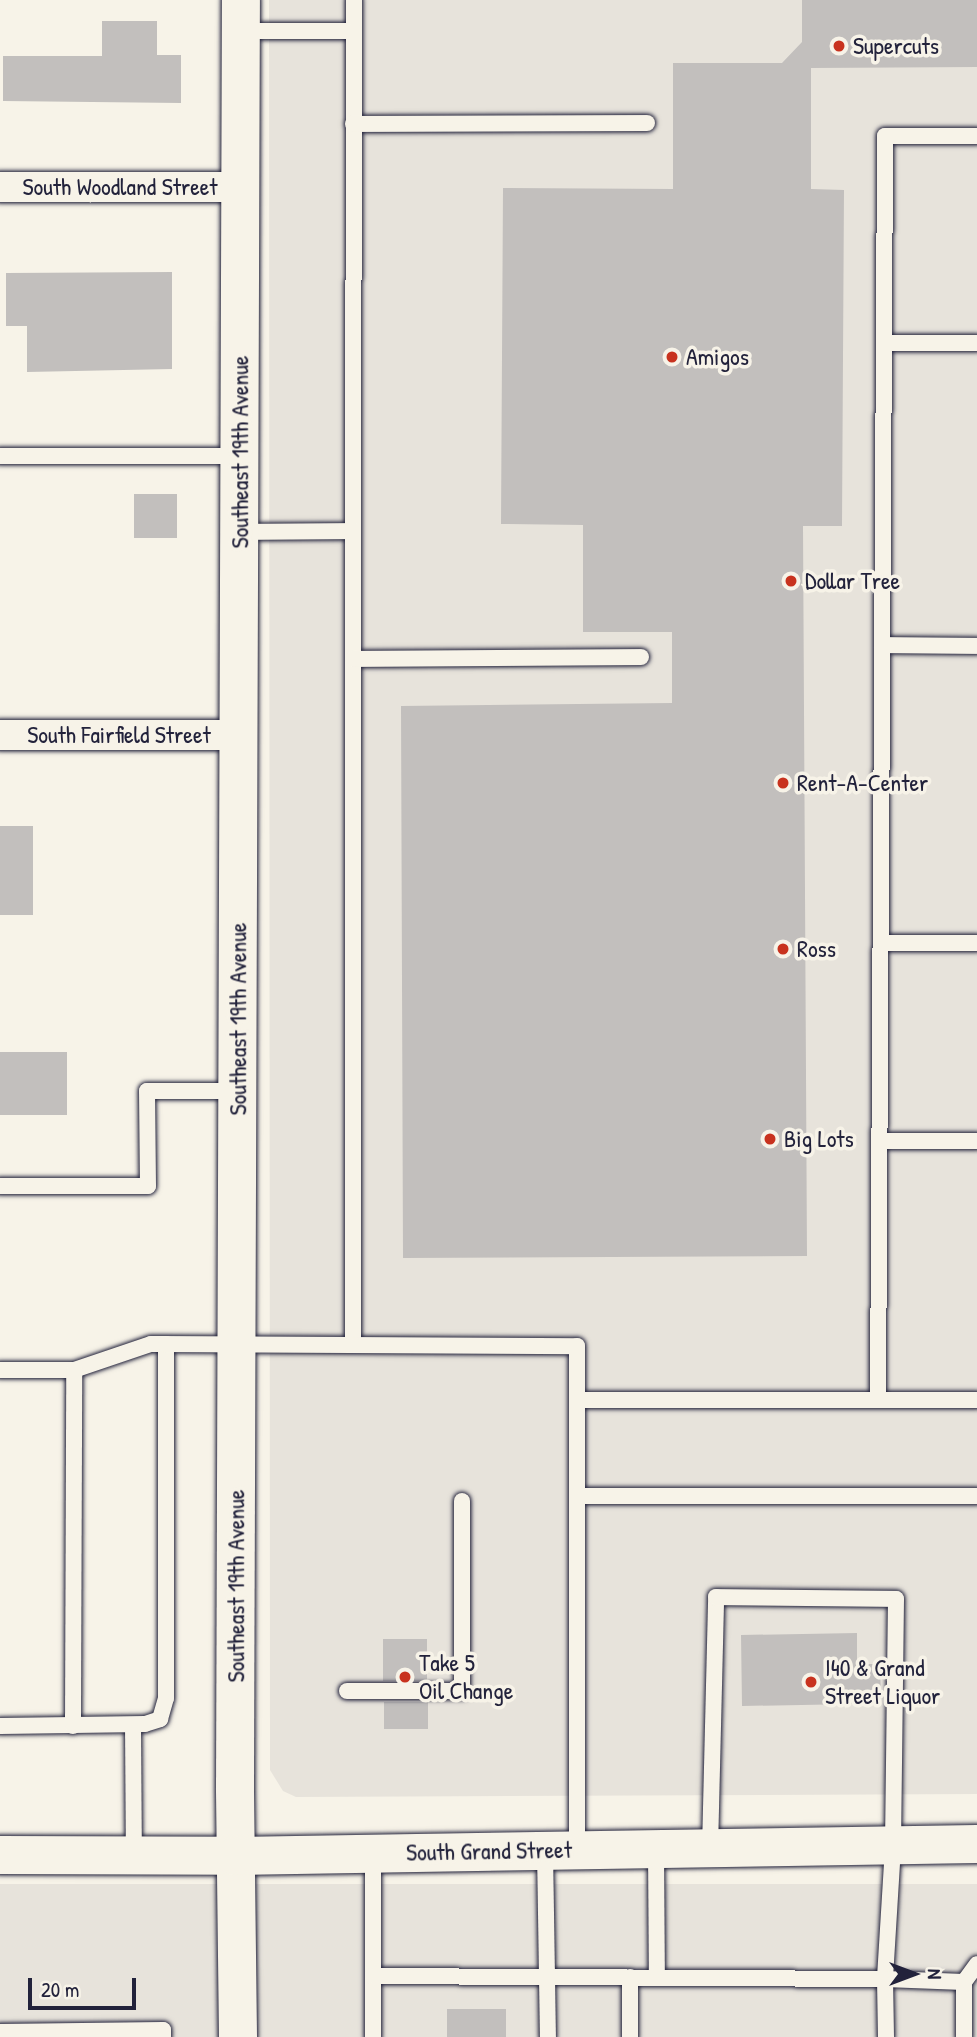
<!DOCTYPE html>
<style>
body{margin:0}
#map{position:relative;width:977px;height:2037px;overflow:hidden;background:#f7f3e8;font-family:"Patrick Hand",sans-serif}
div>[style]{position:absolute}
.built>*{inset:0;background:#e7e3db;transform-origin:0 0}
.building>*{inset:0;background:#c2bfbd;transform-origin:0 0}
.roads{filter:drop-shadow(0 0 2px #22223b) drop-shadow(0 0 2px #22223b)}
.service>*{height:16px;margin:-8px;padding:0 8px;transform-origin:8px;border-radius:8px;background:#f7f3e8}
.minor>*{height:30px;margin:-15px;padding:0 15px;transform-origin:15px;border-radius:15px;background:#f7f3e8}
.tertiary>*{height:38px;margin:-19px;padding:0 19px;transform-origin:19px;border-radius:19px;background:#f7f3e8}
.secondary>*{height:38px;margin:-19px;padding:0 19px;transform-origin:19px;border-radius:19px;background:#f7f3e8}
.dots>*{width:19px;height:19px;translate:-50% -50%;box-sizing:border-box;border:4px solid #f7f3e8;border-radius:50%}
span{translate:-50% -50%;white-space:nowrap;text-align:center;line-height:1.15;-webkit-text-stroke:7px #f7f3e8;paint-order:stroke}
.poi-label{font-size:24px;color:#22223b}
.left{translate:0 -50%;text-align:left}
.street-label{font-size:24px;color:#22223b}
.north{position:absolute;left:879px;top:1939px;width:70px;height:70px;-webkit-text-stroke:5px #f7f3e8;paint-order:stroke;rotate:90deg;font-size:19px;font-weight:700;line-height:28px;text-align:center;color:#22223b}
.north::after{content:'';display:block;margin:auto;width:24px;height:32px;background:#22223b;clip-path:polygon(50% 0,100% 100%,50% 72%,0 100%)}
.scale{position:absolute;left:28px;top:1978px;width:108px;height:32px;box-sizing:border-box;border:4px solid #22223b;border-top:0;padding-left:9px;font-size:21px;line-height:24px;white-space:nowrap;color:#22223b;-webkit-text-stroke:5px #f7f3e8;paint-order:stroke}
</style>
<div id="map">
<div class="built">
<div style="clip-path:polygon(269px 0,977px 0,977px 1794px,296px 1797px,283px 1791px,270px 1770px)"></div>
<div style="left:977px;top:1884px;width:153px;height:977px;rotate:90deg"></div>
</div>
<div class="building">
<div style="clip-path:polygon(802px 0,977px 0,977px 67px,811px 68px,811px 189px,844px 190px,842px 526px,803px 526px,807px 1256px,403px 1258px,401px 706px,672px 703px,672px 632px,583px 632px,583px 525px,501px 524px,503px 188px,673px 189px,673px 63px,782px 63px,802px 42px)"></div>
<div style="clip-path:polygon(102px 21px,157px 21px,157px 55px,181px 55px,181px 103px,3px 101px,3px 56px,102px 56px)"></div>
<div style="clip-path:polygon(172px 272px,172px 369px,27px 372px,27px 326px,6px 326px,6px 273px)"></div>
<div style="left:134px;top:494px;width:43px;height:44px"></div>
<div style="left:0;top:826px;width:33px;height:89px"></div>
<div style="left:0;top:1052px;width:67px;height:63px"></div>
<div style="clip-path:polygon(857px 1633px,857px 1664px,880px 1664px,881px 1699px,854px 1699px,854px 1704px,742px 1706px,741px 1635px)"></div>
<div style="left:427px;top:1639px;width:42px;height:44px;rotate:90deg"></div>
<div style="left:384px;top:1702px;width:44px;height:27px"></div>
<div style="left:447px;top:2009px;width:59px;height:28px"></div>
</div>
<div class="roads">
<div class="service">
<div style="left:354px;top:0;width:31px;rotate:90deg"></div>
<div style="left:241px;top:31px;width:113px"></div>
<div style="left:354px;top:31px;width:500px;rotate:90.11deg"></div>
<div style="left:353px;top:124px;width:294px;rotate:-0.2deg"></div>
<div style="left:884px;top:343px;width:93px"></div>
<div style="left:0;top:456px;width:240px"></div>
<div style="left:239px;top:532px;width:114px;rotate:-0.5deg"></div>
<div style="left:353px;top:531px;width:814px;rotate:90deg"></div>
<div style="left:882px;top:645px;width:95px;rotate:0.6deg"></div>
<div style="left:353px;top:659px;width:288px;rotate:-0.4deg"></div>
<div style="left:881px;top:943px;width:96px"></div>
<div style="left:880px;top:1141px;width:97px"></div>
<div style="left:0;top:1186px;width:148px"></div>
<div style="left:148px;top:1186px;width:95px;rotate:-90.6deg"></div>
<div style="left:147px;top:1091px;width:90px"></div>
<div style="left:0;top:1370px;width:74px"></div>
<div style="left:74px;top:1370px;width:81px;rotate:-18.7deg"></div>
<div style="left:151px;top:1344px;width:15px"></div>
<div style="left:878px;top:1400px;width:1264px;rotate:-89.68deg"></div>
<div style="left:885px;top:136px;width:92px"></div>
<div style="left:977px;top:1400px;width:400px;rotate:180deg"></div>
<div style="left:577px;top:1400px;width:96px;rotate:90deg"></div>
<div style="left:577px;top:1496px;width:400px"></div>
<div style="left:577px;top:1496px;width:354px;rotate:90deg"></div>
<div style="left:347px;top:1691px;width:115px"></div>
<div style="left:462px;top:1691px;width:190px;rotate:-90deg"></div>
<div style="left:133px;top:1725px;width:130px;rotate:89.6deg"></div>
<div style="left:0;top:1726px;width:145px;rotate:-0.8deg"></div>
<div style="left:145px;top:1724px;width:16px;rotate:-18deg"></div>
<div style="left:160px;top:1719px;width:22px;rotate:-74deg"></div>
<div style="left:166px;top:1698px;width:354px;rotate:-90deg"></div>
<div style="left:166px;top:1344px;width:411px;rotate:0.3deg"></div>
<div style="left:577px;top:1346px;width:54px;rotate:90deg"></div>
<div style="left:73px;top:1726px;width:356px;rotate:-89.8deg"></div>
<div style="left:656px;top:1849px;width:128px;rotate:89.6deg"></div>
<div style="left:710px;top:1849px;width:252px;rotate:-88.6deg"></div>
<div style="left:716px;top:1597px;width:180px;rotate:0.6deg"></div>
<div style="left:896px;top:1599px;width:248px;rotate:90.7deg"></div>
<div style="left:893px;top:1847px;width:132px;rotate:93.5deg"></div>
<div style="left:885px;top:1979px;width:79px;rotate:2.2deg"></div>
<div style="left:964px;top:1982px;width:22px;rotate:-54deg"></div>
<div style="left:545px;top:1850px;width:187px;rotate:89.1deg"></div>
<div style="left:373px;top:1853px;width:184px;rotate:90deg"></div>
<div style="left:373px;top:1976px;width:512px;rotate:0.34deg"></div>
<div style="left:885px;top:1979px;width:58px;rotate:89deg"></div>
<div style="left:630px;top:1977px;width:60px;rotate:90deg"></div>
<div style="left:0;top:2032px;width:163px;rotate:-0.7deg"></div>
<div style="left:163px;top:2030px;width:7px;rotate:90deg"></div>
<div style="left:964px;top:2037px;width:55px;rotate:-90deg"></div>
</div>
<div class="minor">
<div style="left:0;top:187px;width:241px"></div>
<div style="left:0;top:735px;width:238px"></div>
</div>
<div class="tertiary">
<div style="left:238px;top:2037px;width:249px;rotate:-90.7deg"></div>
<div style="left:235px;top:1788px;width:1788px;rotate:-89.81deg"></div>
</div>
<div class="secondary">
<div style="left:0;top:1855px;width:235px;rotate:0.2deg"></div>
<div style="left:235px;top:1856px;width:742px;rotate:-0.93deg"></div>
</div>
</div>
<div class="dots">
<div style="left:839px;top:46px;background:#c8321e"></div>
<div style="left:672px;top:357px;background:#c8321e"></div>
<div style="left:791px;top:581px;background:#c8321e"></div>
<div style="left:783px;top:783px;background:#c8321e"></div>
<div style="left:783px;top:949px;background:#c8321e"></div>
<div style="left:770px;top:1139px;background:#c8321e"></div>
<div style="left:405px;top:1677px;background:#c8321e"></div>
<div style="left:811px;top:1682px;background:#c8321e"></div>
</div>
<div class="poi-label">
<span class="left" style="left:853px;top:46px">Supercuts</span>
<span class="left" style="left:686px;top:357px">Amigos</span>
<span class="left" style="left:805px;top:581px">Dollar Tree</span>
<span class="left" style="left:797px;top:783px">Rent-A-Center</span>
<span class="left" style="left:797px;top:949px">Ross</span>
<span class="left" style="left:784px;top:1139px">Big Lots</span>
<span class="left" style="left:419px;top:1677px">Take 5<br>Oil Change</span>
<span class="left" style="left:825px;top:1682px">I40 &amp; Grand<br>Street Liquor</span>
</div>
<div class="street-label">
<span style="left:120px;top:187px">South Woodland Street</span>
<span style="left:240px;top:452px;rotate:-90deg">Southeast 19th Avenue</span>
<span style="left:119px;top:735px">South Fairfield Street</span>
<span style="left:238px;top:1019px;rotate:-90deg">Southeast 19th Avenue</span>
<span style="left:236px;top:1586px;rotate:-90deg">Southeast 19th Avenue</span>
<span style="left:489px;top:1851px;rotate:-1deg">South Grand Street</span>
</div>
<div class="north">N</div>
<div class="scale">20 m</div>
</div>
